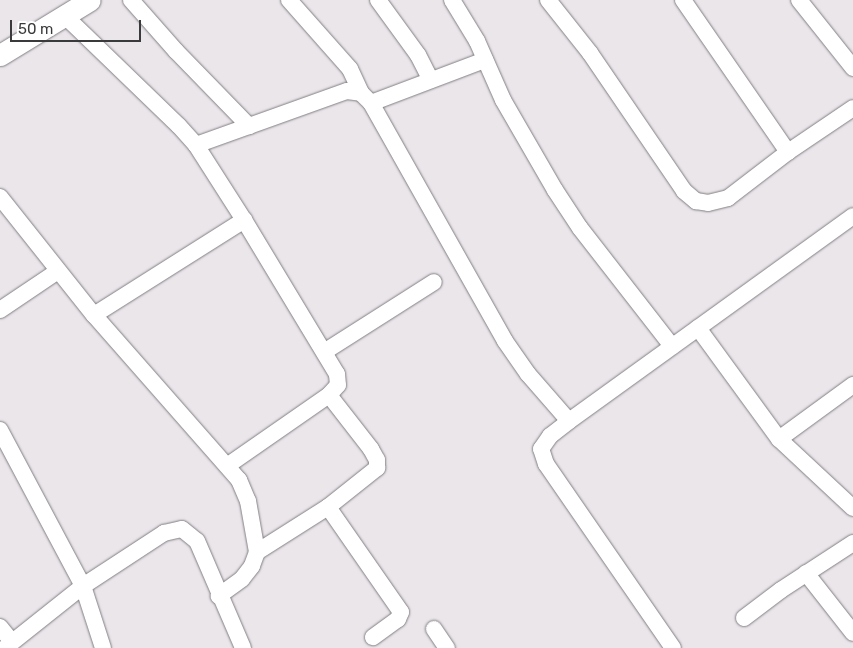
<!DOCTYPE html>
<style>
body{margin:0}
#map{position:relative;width:853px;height:648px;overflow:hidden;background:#eae6ea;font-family:Rubik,sans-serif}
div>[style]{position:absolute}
.roads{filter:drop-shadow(0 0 1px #817e82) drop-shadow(0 0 1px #817e82)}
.minor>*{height:16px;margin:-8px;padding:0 8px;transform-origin:8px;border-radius:8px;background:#fff}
.tertiary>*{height:21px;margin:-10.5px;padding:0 10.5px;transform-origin:10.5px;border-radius:10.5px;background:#fff}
span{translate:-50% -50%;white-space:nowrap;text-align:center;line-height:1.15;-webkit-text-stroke:4.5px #fff;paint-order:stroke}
.scale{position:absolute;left:10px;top:20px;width:131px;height:22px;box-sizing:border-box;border:2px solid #3a393b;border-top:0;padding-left:6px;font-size:15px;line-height:18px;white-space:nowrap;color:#3a393b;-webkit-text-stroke:4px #fff;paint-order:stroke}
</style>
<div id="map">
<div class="roads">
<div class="minor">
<div style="left:131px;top:0;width:68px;rotate:48.6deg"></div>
<div style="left:176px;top:51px;width:105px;rotate:45.8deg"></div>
<div style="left:289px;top:0;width:92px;rotate:48.5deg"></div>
<div style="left:350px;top:69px;width:26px;rotate:65deg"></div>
<div style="left:378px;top:0;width:68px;rotate:54deg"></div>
<div style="left:418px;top:55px;width:28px;rotate:63deg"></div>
<div style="left:452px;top:0;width:48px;rotate:58.6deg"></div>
<div style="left:477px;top:41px;width:64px;rotate:66.2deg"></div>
<div style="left:503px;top:100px;width:104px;rotate:60deg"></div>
<div style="left:555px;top:190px;width:45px;rotate:56.7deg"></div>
<div style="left:580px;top:228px;width:150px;rotate:52.1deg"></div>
<div style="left:548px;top:0;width:68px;rotate:51.6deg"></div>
<div style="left:590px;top:53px;width:167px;rotate:55.7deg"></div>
<div style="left:684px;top:191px;width:16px;rotate:40deg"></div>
<div style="left:696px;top:201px;width:12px;rotate:9deg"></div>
<div style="left:708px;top:203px;width:21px;rotate:-14deg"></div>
<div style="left:728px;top:198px;width:76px;rotate:-37.5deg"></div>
<div style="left:788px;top:152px;width:78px;rotate:-34.1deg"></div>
<div style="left:683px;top:0;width:185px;rotate:55.4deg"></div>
<div style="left:799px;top:0;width:87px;rotate:51.5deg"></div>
<div style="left:65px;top:16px;width:158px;rotate:44deg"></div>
<div style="left:179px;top:126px;width:25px;rotate:48deg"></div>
<div style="left:196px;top:145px;width:89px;rotate:57.4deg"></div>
<div style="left:244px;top:220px;width:180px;rotate:58.9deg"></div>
<div style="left:337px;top:374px;width:11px;rotate:85deg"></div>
<div style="left:338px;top:385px;width:13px;rotate:132deg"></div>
<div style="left:329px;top:395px;width:124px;rotate:145.2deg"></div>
<div style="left:371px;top:103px;width:122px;rotate:-20.7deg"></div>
<div style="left:196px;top:145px;width:160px;rotate:-19.7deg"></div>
<div style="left:347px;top:91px;width:14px;rotate:8deg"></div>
<div style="left:361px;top:93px;width:14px;rotate:45deg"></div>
<div style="left:371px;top:103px;width:273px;rotate:60.6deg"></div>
<div style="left:505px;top:341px;width:40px;rotate:55.1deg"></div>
<div style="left:528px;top:374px;width:62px;rotate:48.9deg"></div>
<div style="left:0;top:197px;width:151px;rotate:51.5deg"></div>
<div style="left:94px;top:315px;width:220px;rotate:48.7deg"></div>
<div style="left:239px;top:480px;width:23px;rotate:67deg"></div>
<div style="left:248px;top:501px;width:52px;rotate:80deg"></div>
<div style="left:257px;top:552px;width:15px;rotate:110deg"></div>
<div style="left:252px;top:566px;width:16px;rotate:128deg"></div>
<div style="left:242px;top:579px;width:29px;rotate:144deg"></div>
<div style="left:0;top:310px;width:70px;rotate:-33.9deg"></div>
<div style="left:94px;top:315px;width:178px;rotate:-32.3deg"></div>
<div style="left:698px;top:328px;width:137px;rotate:53.9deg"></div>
<div style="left:779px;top:439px;width:101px;rotate:43deg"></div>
<div style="left:324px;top:352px;width:130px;rotate:-32.5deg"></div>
<div style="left:0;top:430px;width:177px;rotate:62deg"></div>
<div style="left:83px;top:586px;width:65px;rotate:72.1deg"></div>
<div style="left:779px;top:439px;width:92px;rotate:-36.1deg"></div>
<div style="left:328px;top:507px;width:128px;rotate:55.2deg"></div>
<div style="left:401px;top:612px;width:8px;rotate:113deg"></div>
<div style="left:398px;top:619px;width:31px;rotate:144deg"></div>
<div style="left:257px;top:552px;width:84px;rotate:-32.4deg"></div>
<div style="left:328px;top:507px;width:63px;rotate:-38.5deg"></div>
<div style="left:377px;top:468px;width:8px;rotate:-90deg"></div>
<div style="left:377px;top:460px;width:13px;rotate:-119deg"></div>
<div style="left:371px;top:449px;width:68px;rotate:-127.9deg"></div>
<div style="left:806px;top:573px;width:76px;rotate:51.9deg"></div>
<div style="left:744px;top:618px;width:46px;rotate:-37.1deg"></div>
<div style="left:781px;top:590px;width:86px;rotate:-33.1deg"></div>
<div style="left:0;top:627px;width:19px;rotate:51deg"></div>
<div style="left:434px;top:629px;width:23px;rotate:56deg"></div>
<div style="left:5px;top:648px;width:100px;rotate:-38.5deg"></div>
<div style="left:83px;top:586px;width:97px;rotate:-33.2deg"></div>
<div style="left:164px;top:533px;width:18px;rotate:-13deg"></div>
<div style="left:182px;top:529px;width:19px;rotate:39deg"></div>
<div style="left:197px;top:541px;width:116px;rotate:66.7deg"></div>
<div style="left:673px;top:648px;width:224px;rotate:-124.6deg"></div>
<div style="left:546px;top:464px;width:16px;rotate:-108deg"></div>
<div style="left:541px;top:449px;width:16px;rotate:-55deg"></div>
<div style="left:550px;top:436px;width:24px;rotate:-38deg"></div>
<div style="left:569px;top:421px;width:350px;rotate:-35.8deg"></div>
</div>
<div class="tertiary">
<div style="left:0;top:55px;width:105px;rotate:-31.4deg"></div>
</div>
</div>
<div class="scale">50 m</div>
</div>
